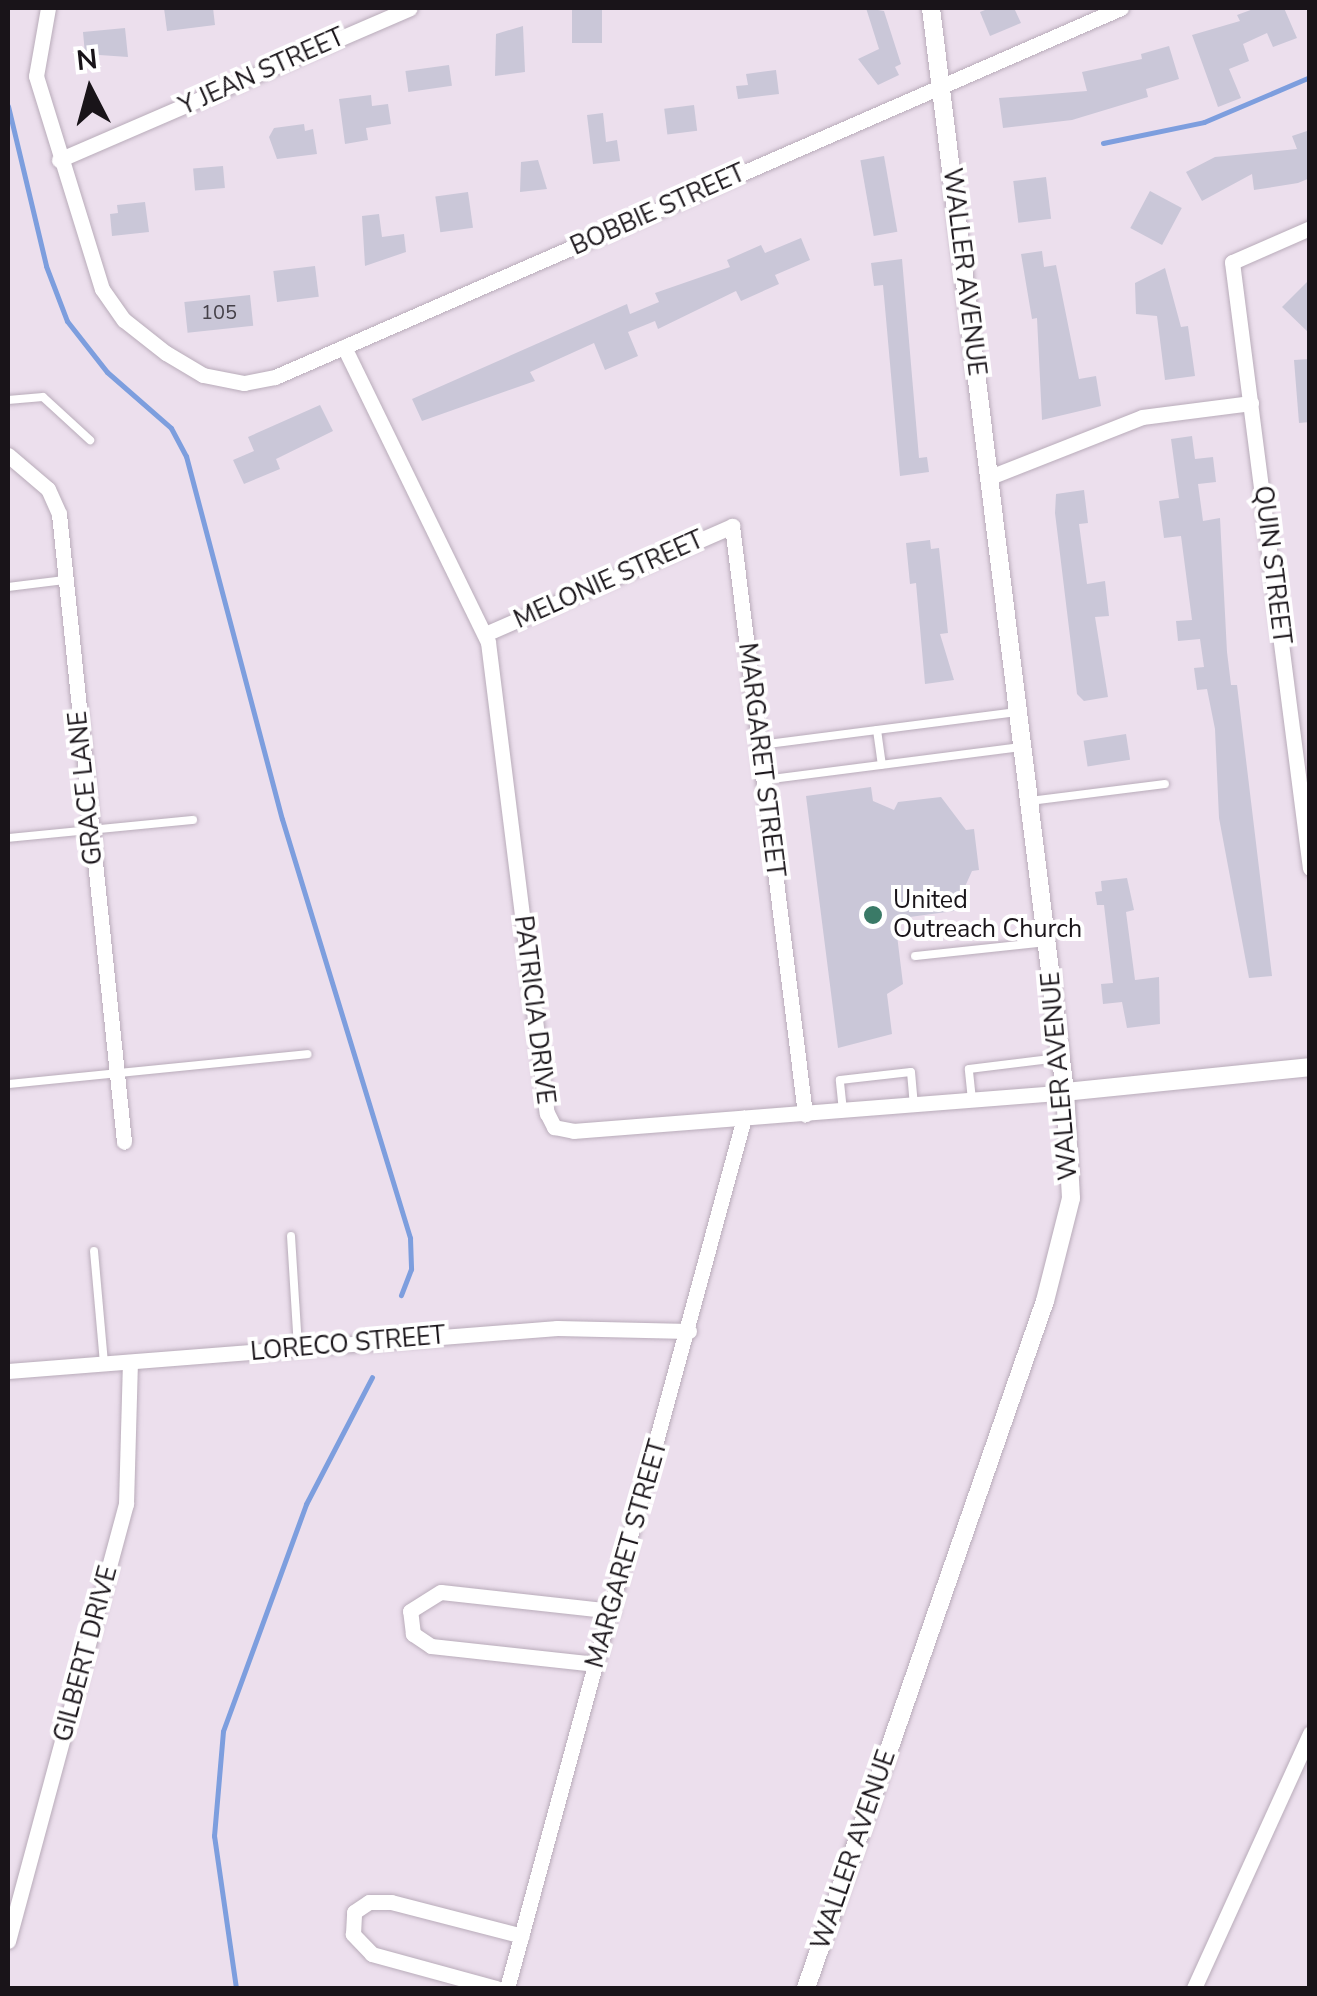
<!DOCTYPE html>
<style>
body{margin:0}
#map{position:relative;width:1317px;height:1996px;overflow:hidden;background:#ecdfed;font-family:"Nunito Sans",sans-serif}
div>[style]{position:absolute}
.stream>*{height:5px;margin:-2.5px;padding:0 2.5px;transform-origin:2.5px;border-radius:2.5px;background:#7d9ede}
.building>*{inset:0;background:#cac7d8;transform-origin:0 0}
.roads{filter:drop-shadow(0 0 2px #b9acba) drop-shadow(0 0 2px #b9acba)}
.service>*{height:8px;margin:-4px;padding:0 4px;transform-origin:4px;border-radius:4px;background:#fff}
.minor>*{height:15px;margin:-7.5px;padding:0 7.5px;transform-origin:7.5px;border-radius:7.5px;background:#fff}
.tertiary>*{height:18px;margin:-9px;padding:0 9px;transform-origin:9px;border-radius:9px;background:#fff}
.dots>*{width:28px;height:28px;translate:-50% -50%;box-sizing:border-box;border:5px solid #fff;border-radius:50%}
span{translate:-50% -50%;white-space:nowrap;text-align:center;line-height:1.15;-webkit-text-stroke:8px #fff;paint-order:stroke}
.number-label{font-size:20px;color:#454149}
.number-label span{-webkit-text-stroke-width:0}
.street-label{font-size:25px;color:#191419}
.poi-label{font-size:25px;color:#191419}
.left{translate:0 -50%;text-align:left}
.frame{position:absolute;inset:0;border:10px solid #191419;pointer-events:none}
.north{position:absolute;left:40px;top:40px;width:100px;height:100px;-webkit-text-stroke:8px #fff;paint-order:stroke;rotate:354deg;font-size:28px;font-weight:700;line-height:40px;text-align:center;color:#191419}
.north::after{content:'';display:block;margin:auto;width:35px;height:45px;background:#191419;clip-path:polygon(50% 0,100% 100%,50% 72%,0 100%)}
</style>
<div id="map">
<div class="stream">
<div style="left:8px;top:106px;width:164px;rotate:76.6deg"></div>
<div style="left:46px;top:266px;width:59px;rotate:69.1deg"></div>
<div style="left:67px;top:321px;width:65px;rotate:51.9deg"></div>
<div style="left:107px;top:372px;width:85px;rotate:41.2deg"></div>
<div style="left:171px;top:428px;width:32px;rotate:62deg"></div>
<div style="left:186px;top:456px;width:375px;rotate:75.2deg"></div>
<div style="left:282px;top:819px;width:438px;rotate:73deg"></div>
<div style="left:410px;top:1238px;width:31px;rotate:88deg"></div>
<div style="left:411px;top:1269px;width:28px;rotate:111deg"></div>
<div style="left:1103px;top:143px;width:103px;rotate:-11.7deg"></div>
<div style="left:1204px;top:122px;width:115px;rotate:-23deg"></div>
<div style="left:236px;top:1988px;width:154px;rotate:-98.2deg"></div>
<div style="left:214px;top:1836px;width:105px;rotate:-85.1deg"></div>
<div style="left:223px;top:1731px;width:242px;rotate:-69.9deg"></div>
<div style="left:306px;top:1504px;width:143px;rotate:-62.5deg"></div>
</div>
<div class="building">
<div style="clip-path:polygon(164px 8px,213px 8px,215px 25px,167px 31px)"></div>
<div style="left:572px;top:8px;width:30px;height:35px"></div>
<div style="clip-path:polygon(866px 8px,884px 11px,901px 64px,895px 67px,899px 75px,878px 85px,858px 59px,879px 49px)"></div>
<div style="clip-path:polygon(990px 8px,1014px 8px,1021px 23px,990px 36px,980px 12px)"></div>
<div style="clip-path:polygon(1256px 8px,1284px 8px,1297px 38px,1273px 47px,1267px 33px,1243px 44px,1249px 61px,1229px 69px,1241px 98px,1218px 107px,1192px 35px,1240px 21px,1237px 15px)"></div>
<div style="clip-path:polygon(523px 26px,525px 72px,495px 76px,496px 34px)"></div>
<div style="clip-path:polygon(125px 28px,128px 57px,85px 54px,83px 32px)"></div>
<div style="clip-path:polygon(1169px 46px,1179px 79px,1146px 89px,1148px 97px,1072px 120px,1003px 128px,999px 98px,1087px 91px,1082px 72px,1142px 59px,1141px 54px)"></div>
<div style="left:449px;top:65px;width:21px;height:44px;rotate:82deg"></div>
<div style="clip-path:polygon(776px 70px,779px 94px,738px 99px,736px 86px,748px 85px,746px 74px)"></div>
<div style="clip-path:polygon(371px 95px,372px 106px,388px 104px,391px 124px,366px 128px,368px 140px,345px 144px,339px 99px)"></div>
<div style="left:694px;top:105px;width:26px;height:30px;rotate:83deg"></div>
<div style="clip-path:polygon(603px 113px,606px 142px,617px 140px,620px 161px,593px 164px,587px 115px)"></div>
<div style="clip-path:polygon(304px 124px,305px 131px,313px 129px,317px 154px,277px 159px,269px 137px,274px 128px)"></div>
<div style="clip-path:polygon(1310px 130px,1310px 178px,1298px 183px,1254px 190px,1252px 174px,1202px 201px,1186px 172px,1215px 157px,1297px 149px,1292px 136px)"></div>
<div style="left:884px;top:156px;width:77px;height:24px;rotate:80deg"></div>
<div style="clip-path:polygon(538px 160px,547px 189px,520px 192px,521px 162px)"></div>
<div style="left:223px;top:166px;width:22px;height:30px;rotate:85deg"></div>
<div style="left:1046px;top:177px;width:42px;height:33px;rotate:83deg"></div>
<div style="left:1150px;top:191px;width:36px;height:42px;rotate:28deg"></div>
<div style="left:468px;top:192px;width:36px;height:33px;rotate:82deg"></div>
<div style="clip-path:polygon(145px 202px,149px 232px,112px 236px,110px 214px,118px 213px,117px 205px)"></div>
<div style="clip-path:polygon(379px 214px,382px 237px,404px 234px,406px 252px,365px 266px,362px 216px)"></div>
<div style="clip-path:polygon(801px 238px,810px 260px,775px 275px,779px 284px,741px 301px,736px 291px,658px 329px,655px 321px,628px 332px,638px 356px,605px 370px,594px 343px,530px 372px,535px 381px,422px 421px,412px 399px,627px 304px,630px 314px,659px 302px,655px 293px,730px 267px,727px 260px,761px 245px,765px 253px)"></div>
<div style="clip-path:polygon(1042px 251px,1044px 267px,1056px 265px,1079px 379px,1096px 376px,1101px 406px,1042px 420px,1037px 318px,1032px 319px,1021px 254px)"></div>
<div style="clip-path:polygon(902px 259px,919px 458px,927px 457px,929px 472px,900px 476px,883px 285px,874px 286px,871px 263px)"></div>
<div style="left:315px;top:266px;width:31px;height:42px;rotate:83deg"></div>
<div style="clip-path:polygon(1165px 268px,1181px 327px,1188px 326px,1195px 376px,1165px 380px,1157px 316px,1136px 314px,1135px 283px)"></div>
<div style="clip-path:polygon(1310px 279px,1310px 334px,1282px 307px)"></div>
<div style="left:250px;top:295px;width:31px;height:66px;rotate:84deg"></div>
<div style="clip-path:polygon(1310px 359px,1310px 422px,1299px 423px,1294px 360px)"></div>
<div style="clip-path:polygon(320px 405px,333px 431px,276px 459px,280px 469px,244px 484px,233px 460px,254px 451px,248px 437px)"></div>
<div style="clip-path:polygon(1192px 436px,1195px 459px,1213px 457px,1216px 482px,1198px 484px,1203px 521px,1220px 518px,1227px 652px,1231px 685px,1237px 685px,1272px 976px,1249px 978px,1219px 818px,1215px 729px,1207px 689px,1197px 690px,1194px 668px,1204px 667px,1200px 639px,1178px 641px,1176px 621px,1192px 620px,1181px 536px,1164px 538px,1159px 501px,1179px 498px,1171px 439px)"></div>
<div style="clip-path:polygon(1084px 490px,1088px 523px,1079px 524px,1087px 584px,1105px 581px,1109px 616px,1095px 617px,1108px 697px,1084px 701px,1077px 694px,1055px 513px,1056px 494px)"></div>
<div style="clip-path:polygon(930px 540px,931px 549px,939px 548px,948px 633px,940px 634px,954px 680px,925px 684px,916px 583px,910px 584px,906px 543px)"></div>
<div style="left:1126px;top:734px;width:26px;height:43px;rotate:81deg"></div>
<div style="clip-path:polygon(871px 787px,873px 801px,894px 810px,898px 802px,941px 797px,966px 830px,974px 829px,979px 870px,972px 871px,954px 911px,895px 919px,903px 984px,887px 994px,892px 1034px,838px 1048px,806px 796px)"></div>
<div style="clip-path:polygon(1127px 878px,1134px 910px,1126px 912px,1135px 980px,1159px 977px,1160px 1024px,1127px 1028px,1122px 1002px,1103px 1004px,1101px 984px,1113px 983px,1104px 905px,1097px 905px,1095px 892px,1102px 891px,1101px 881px)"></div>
</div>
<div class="roads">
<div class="service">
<div style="left:8px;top:400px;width:35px;rotate:-5deg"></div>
<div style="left:43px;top:397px;width:64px;rotate:42.5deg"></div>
<div style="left:8px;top:587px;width:57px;rotate:-7deg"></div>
<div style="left:877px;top:730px;width:35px;rotate:82deg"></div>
<div style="left:760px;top:745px;width:261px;rotate:-7.3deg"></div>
<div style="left:764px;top:780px;width:261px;rotate:-7.3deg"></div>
<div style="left:1030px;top:801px;width:136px;rotate:-7.2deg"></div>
<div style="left:8px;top:838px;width:186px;rotate:-5.6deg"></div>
<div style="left:915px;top:956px;width:131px;rotate:-6.1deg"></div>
<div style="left:8px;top:1084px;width:301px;rotate:-5.7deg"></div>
<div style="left:972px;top:1100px;width:31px;rotate:-96deg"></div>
<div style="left:969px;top:1069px;width:90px;rotate:-7deg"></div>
<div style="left:843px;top:1111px;width:31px;rotate:-96deg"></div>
<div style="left:840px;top:1080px;width:71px;rotate:-6.4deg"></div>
<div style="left:911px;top:1072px;width:33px;rotate:85deg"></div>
<div style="left:291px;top:1236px;width:112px;rotate:86.4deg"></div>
<div style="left:94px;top:1251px;width:113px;rotate:84.9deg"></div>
</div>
<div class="minor">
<div style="left:48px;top:8px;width:69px;rotate:100deg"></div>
<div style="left:36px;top:76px;width:223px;rotate:72.8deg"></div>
<div style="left:102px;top:289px;width:38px;rotate:55deg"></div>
<div style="left:124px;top:320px;width:53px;rotate:38.2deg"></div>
<div style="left:166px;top:353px;width:43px;rotate:30.7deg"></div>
<div style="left:203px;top:375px;width:42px;rotate:11deg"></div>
<div style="left:244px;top:383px;width:32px;rotate:-11deg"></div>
<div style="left:275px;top:377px;width:923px;rotate:-23.57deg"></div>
<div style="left:59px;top:160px;width:382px;rotate:-23.4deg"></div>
<div style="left:1310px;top:228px;width:85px;rotate:156.4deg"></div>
<div style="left:1232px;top:262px;width:611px;rotate:82.67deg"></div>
<div style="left:344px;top:347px;width:328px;rotate:64deg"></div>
<div style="left:488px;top:642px;width:475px;rotate:82.9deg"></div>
<div style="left:547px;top:1113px;width:16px;rotate:63deg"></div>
<div style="left:554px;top:1127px;width:20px;rotate:11deg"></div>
<div style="left:574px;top:1131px;width:493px;rotate:-4.5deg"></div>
<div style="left:8px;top:455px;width:52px;rotate:40.4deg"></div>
<div style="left:48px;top:489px;width:27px;rotate:66deg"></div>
<div style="left:59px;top:514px;width:631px;rotate:84.09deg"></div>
<div style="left:990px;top:477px;width:163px;rotate:-21.5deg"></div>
<div style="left:1142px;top:417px;width:110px;rotate:-7.3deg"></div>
<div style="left:485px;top:634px;width:270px;rotate:-23.6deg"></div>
<div style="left:732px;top:526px;width:593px;rotate:82.92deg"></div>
<div style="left:8px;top:1371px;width:551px;rotate:-4.48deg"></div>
<div style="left:557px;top:1328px;width:132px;rotate:1.3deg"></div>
<div style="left:596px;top:1664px;width:166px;rotate:-173.8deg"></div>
<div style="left:431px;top:1646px;width:22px;rotate:-146deg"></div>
<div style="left:413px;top:1634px;width:23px;rotate:-97deg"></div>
<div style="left:410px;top:1611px;width:36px;rotate:-32deg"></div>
<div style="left:441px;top:1592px;width:172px;rotate:6.3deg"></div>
<div style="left:8px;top:1941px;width:453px;rotate:-74.9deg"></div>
<div style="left:126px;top:1504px;width:142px;rotate:-88.4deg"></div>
<div style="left:496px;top:1988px;width:129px;rotate:-164.7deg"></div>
<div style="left:372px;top:1954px;width:28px;rotate:-134deg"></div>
<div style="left:353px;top:1934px;width:22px;rotate:-87deg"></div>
<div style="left:354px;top:1912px;width:18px;rotate:-34deg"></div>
<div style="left:369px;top:1902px;width:22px"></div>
<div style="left:391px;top:1902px;width:135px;rotate:14.5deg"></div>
<div style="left:507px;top:1988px;width:902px;rotate:-74.76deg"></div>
<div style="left:1194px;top:1988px;width:280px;rotate:-65.5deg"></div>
</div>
<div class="tertiary">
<div style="left:1065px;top:1092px;width:246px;rotate:-5.8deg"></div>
<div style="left:806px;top:1988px;width:727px;rotate:-70.82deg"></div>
<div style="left:1045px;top:1301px;width:106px;rotate:-75.8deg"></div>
<div style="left:1071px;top:1198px;width:106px;rotate:-93.2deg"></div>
<div style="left:1065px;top:1092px;width:1092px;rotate:-97.05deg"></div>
</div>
</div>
<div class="dots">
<div style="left:873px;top:915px;background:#3a7a67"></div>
</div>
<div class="number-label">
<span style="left:219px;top:312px">105</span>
</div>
<div class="street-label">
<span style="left:262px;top:72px;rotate:-24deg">Y JEAN STREET</span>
<span style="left:658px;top:210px;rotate:-24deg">BOBBIE STREET</span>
<span style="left:964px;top:272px;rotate:83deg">WALLER AVENUE</span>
<span style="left:1272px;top:565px;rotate:83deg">QUIN STREET</span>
<span style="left:609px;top:580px;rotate:-24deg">MELONIE STREET</span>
<span style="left:761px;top:760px;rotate:83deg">MARGARET STREET</span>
<span style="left:86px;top:788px;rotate:-96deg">GRACE LANE</span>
<span style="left:534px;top:1010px;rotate:83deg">PATRICIA DRIVE</span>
<span style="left:1060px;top:1076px;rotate:-95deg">WALLER AVENUE</span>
<span style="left:348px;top:1344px;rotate:-5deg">LORECO STREET</span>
<span style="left:627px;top:1554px;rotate:-74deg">MARGARET STREET</span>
<span style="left:86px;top:1654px;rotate:-75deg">GILBERT DRIVE</span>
<span style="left:854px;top:1850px;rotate:-71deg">WALLER AVENUE</span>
</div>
<div class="poi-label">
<span class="left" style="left:893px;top:915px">United<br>Outreach Church</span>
</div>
<div class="frame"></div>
<div class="north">N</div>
</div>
